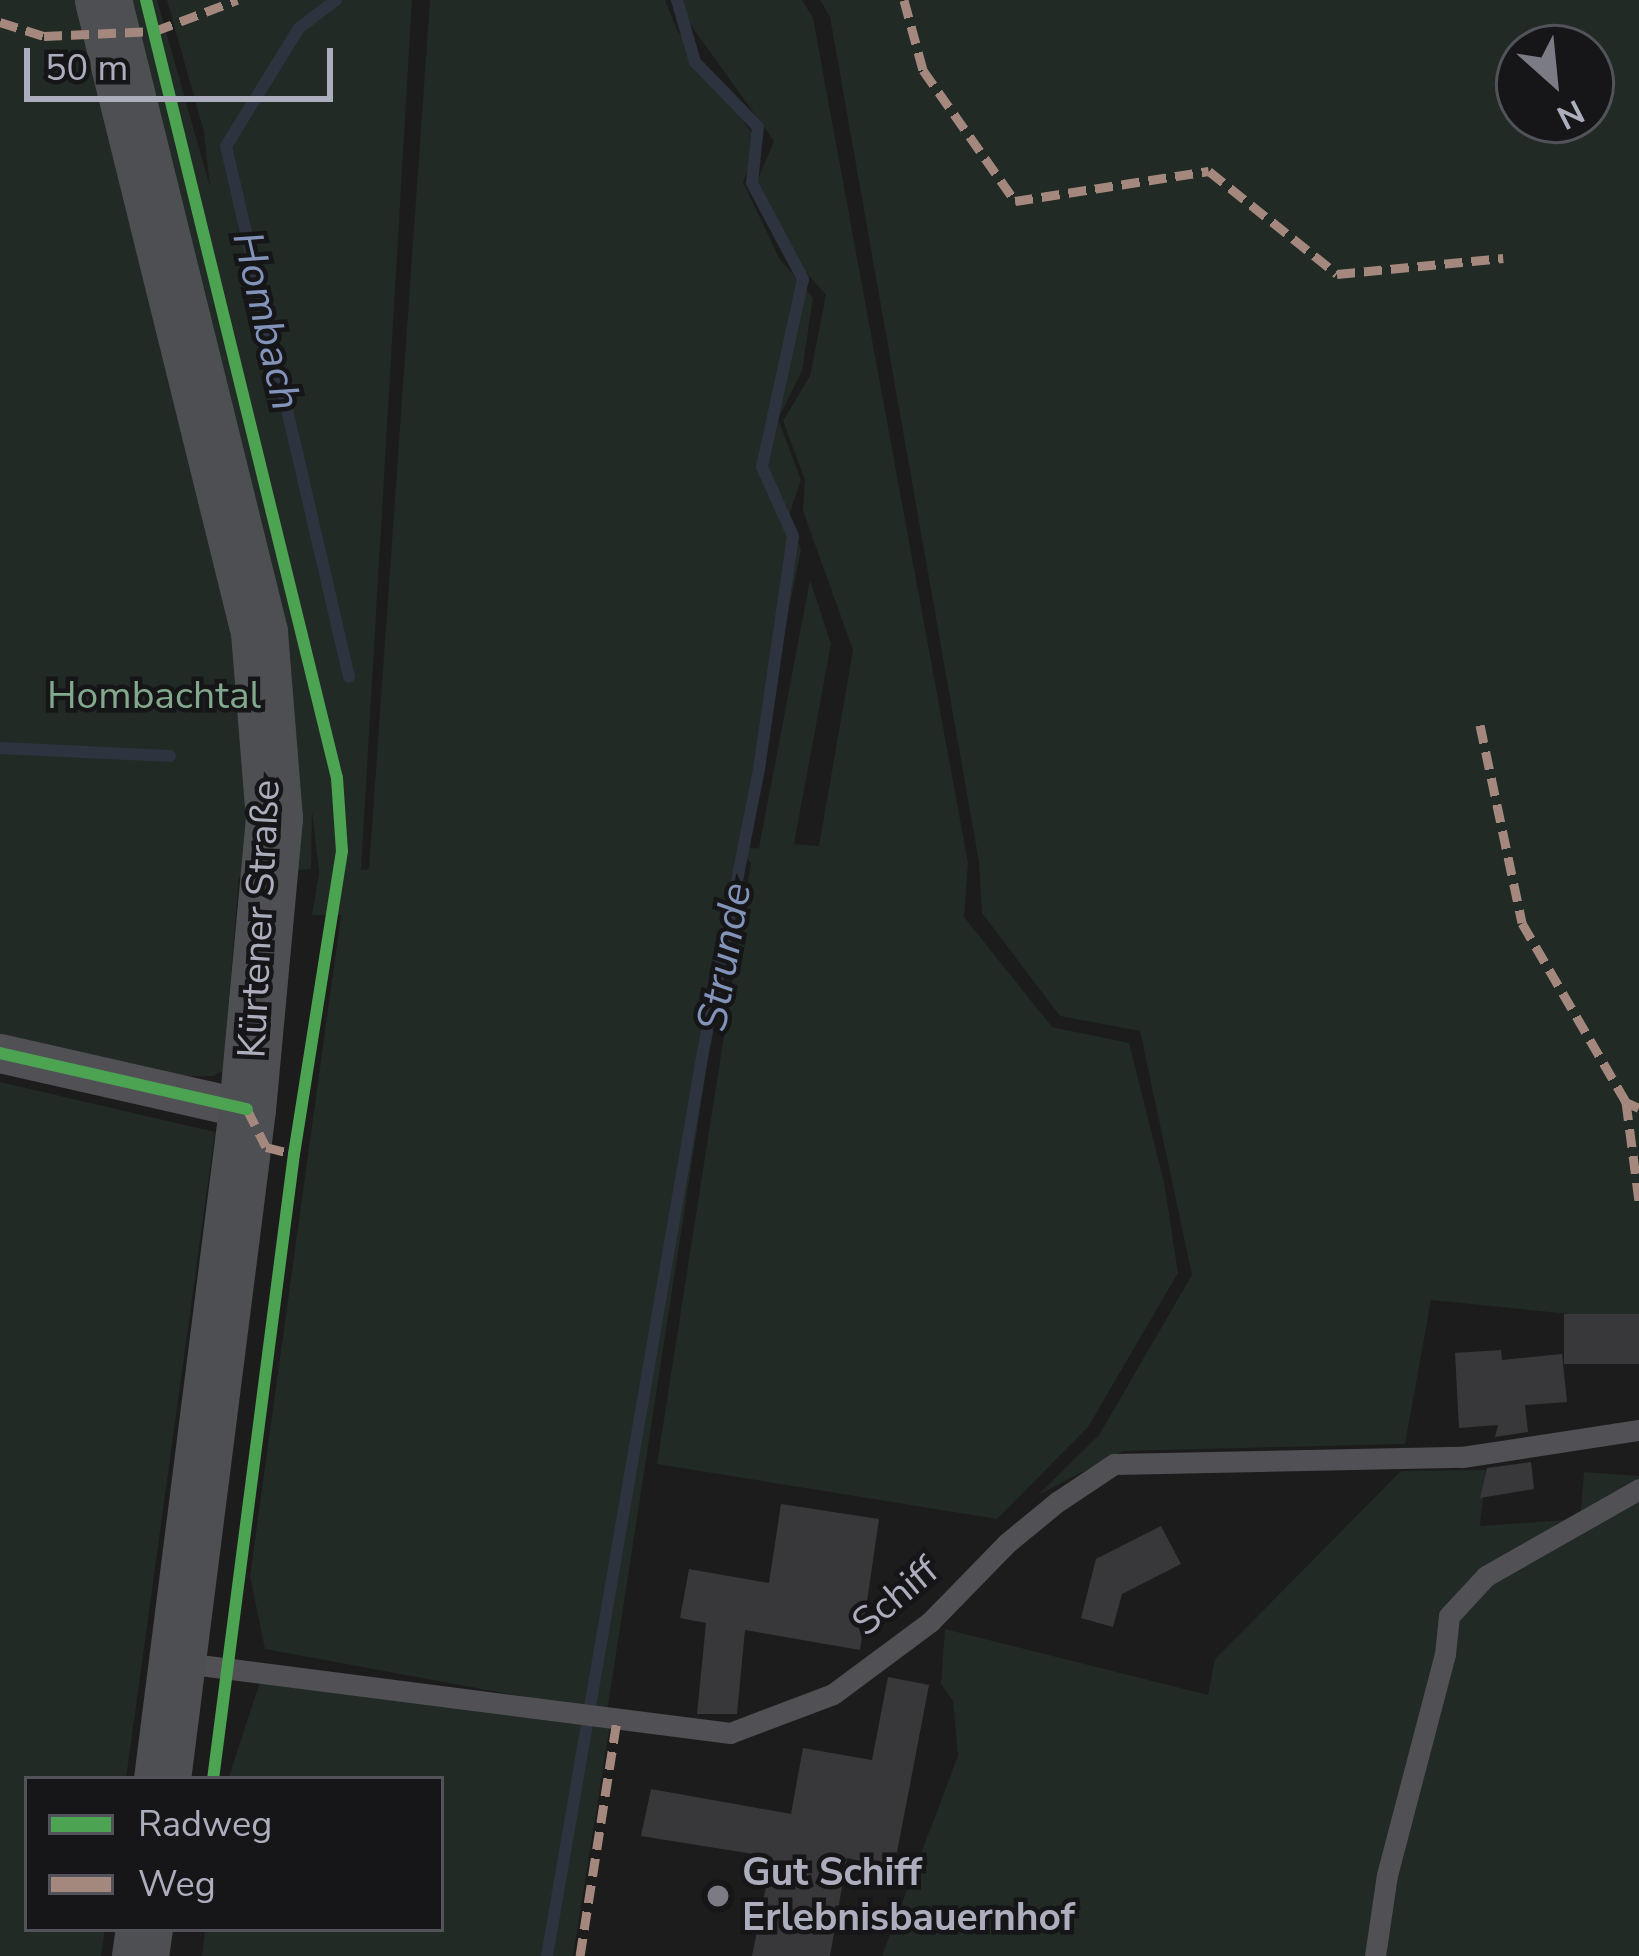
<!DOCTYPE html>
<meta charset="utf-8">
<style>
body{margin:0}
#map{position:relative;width:1639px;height:1956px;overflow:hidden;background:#1c1c1c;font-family:"Nunito Sans",sans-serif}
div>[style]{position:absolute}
.green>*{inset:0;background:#212a24}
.stream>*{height:12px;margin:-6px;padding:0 6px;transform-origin:6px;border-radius:6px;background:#2d343f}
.building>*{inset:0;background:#38383a;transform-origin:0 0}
.lane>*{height:21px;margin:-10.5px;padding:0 10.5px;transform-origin:10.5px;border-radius:10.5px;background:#505055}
.street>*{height:39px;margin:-19.5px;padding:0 19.5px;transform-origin:19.5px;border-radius:19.5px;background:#505055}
.secondary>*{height:57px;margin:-28.5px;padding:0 28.5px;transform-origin:28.5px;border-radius:28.5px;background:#4e4f53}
.quiet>*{height:9px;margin-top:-4.5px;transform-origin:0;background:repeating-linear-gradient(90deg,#a5887d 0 18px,transparent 0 27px)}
.cycleway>*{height:12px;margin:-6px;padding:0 6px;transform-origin:6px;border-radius:6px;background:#4ca352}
.dots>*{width:33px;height:33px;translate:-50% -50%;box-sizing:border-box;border:6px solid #161618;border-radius:50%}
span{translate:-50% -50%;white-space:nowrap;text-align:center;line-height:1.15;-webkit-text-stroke:9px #161618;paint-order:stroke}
.park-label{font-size:39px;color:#82a98d}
.street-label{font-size:39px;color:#acaebd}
.poi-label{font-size:39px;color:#acaebd;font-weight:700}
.left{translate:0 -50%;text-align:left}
.water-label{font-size:42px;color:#8294ba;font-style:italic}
.legend{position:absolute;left:24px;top:1776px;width:420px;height:156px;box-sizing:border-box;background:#161618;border:3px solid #52535a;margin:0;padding:15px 21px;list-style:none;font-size:36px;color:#acaebd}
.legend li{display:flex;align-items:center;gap:24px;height:60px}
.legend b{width:60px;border:3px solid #52535a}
.north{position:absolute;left:1495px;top:24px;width:120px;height:120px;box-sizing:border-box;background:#161618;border:3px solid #52535a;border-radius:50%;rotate:153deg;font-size:33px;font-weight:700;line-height:48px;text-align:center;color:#acaebd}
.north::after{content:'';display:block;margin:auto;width:42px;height:54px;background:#7a7b85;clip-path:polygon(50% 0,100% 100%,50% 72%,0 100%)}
.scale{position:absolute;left:24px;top:48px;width:309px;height:54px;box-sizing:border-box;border:6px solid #acaebd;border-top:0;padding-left:15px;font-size:36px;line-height:42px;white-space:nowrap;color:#acaebd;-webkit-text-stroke:9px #161618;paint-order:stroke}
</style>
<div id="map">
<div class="green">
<div style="clip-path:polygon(0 0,157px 0,210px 187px,204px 132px,167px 0,412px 0,361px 870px,369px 869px,430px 0,665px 0,677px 30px,759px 143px,743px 182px,779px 258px,813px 298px,802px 371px,778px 419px,801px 480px,789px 515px,801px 550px,740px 849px,759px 848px,810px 580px,831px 644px,794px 844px,819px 846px,853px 650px,803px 511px,805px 480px,783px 421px,810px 376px,826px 295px,787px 251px,754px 189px,774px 141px,692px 27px,679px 0,802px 0,813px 18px,968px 863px,964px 917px,1052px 1027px,1129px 1043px,1164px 1182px,1178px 1273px,1088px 1427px,997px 1519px,657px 1464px,751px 863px,740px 851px,607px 1712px,265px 1649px,250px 1576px,341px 915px,312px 915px,319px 873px,312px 811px,311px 869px,239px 877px,223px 1071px,213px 1076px,185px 1076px,0 1038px)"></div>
<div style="clip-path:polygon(evenodd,820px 0,1639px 0,1639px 1321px,1431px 1300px,1405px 1444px,1123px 1451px,1038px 1495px,1099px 1435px,1192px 1275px,1140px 1031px,1060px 1016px,982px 913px,979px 862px,830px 17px,820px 0,1519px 48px,1591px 48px,1591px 120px,1519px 120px,1519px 48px)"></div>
<div style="clip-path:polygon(0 1082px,215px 1132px,126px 1779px,27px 1779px,27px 1929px,105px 1929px,101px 1956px,0 1956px)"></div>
<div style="clip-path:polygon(1486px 1470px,1480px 1526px,1580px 1519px,1584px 1472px,1639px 1476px,1639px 1956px,882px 1956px,958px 1756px,953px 1701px,941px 1684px,945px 1629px,1208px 1695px,1215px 1659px,1401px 1471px)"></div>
<div style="clip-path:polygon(260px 1682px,610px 1725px,573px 1956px,202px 1956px,205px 1929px,441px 1929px,441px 1779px,228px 1779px)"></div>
</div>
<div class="stream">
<div style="left:336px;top:0;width:46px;rotate:142.9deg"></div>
<div style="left:299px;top:28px;width:139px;rotate:121.7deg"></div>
<div style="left:226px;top:146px;width:545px;rotate:76.96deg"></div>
<div style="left:0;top:748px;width:170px;rotate:2.7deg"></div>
<div style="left:547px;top:1956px;width:917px;rotate:-80.21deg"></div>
<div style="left:703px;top:1052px;width:288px;rotate:-78.8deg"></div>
<div style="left:759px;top:769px;width:235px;rotate:-81.7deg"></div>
<div style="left:793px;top:536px;width:76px;rotate:-114.2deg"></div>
<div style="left:762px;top:467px;width:192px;rotate:-77.7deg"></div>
<div style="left:803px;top:279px;width:109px;rotate:-118deg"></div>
<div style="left:752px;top:183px;width:56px;rotate:-83.9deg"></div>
<div style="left:758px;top:127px;width:91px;rotate:-134.1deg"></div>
<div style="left:695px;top:62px;width:65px;rotate:-106.2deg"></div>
</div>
<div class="building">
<div style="left:1639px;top:1314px;width:50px;height:75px;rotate:90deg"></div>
<div style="clip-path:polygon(1501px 1350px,1502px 1360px,1562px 1354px,1567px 1402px,1525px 1405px,1528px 1432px,1495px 1437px,1498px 1425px,1459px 1428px,1455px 1353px)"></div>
<div style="clip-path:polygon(1531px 1462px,1534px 1489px,1480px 1498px,1487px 1468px)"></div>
<div style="clip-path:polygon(781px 1504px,879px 1519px,860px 1650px,745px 1630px,737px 1714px,697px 1714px,706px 1623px,680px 1618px,689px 1569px,769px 1583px)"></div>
<div style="clip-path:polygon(1161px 1526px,1181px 1564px,1122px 1594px,1113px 1627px,1081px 1618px,1096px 1559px)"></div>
<div style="clip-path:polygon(888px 1677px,929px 1685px,894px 1868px,847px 1858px,830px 1956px,752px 1956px,772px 1857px,641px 1836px,651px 1789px,791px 1814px,803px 1748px,872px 1760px)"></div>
</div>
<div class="lane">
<div style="left:176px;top:1662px;width:559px;rotate:7.3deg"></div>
<div style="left:730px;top:1733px;width:110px;rotate:-20.7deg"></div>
<div style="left:833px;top:1694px;width:121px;rotate:-36.6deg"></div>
<div style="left:930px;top:1622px;width:110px;rotate:-45.7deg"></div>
<div style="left:1007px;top:1543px;width:65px;rotate:-39.4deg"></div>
<div style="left:1057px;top:1502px;width:69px;rotate:-33.7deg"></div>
<div style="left:1114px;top:1464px;width:348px;rotate:-1.2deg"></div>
<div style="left:1462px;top:1457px;width:179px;rotate:-8.7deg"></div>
<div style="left:1375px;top:1956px;width:82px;rotate:-81.6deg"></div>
<div style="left:1387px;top:1875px;width:228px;rotate:-75.3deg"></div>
<div style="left:1445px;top:1654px;width:38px;rotate:-84deg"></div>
<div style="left:1449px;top:1616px;width:54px;rotate:-47.2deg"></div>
<div style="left:1486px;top:1576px;width:176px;rotate:-29.6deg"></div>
</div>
<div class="street">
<div style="left:0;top:1053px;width:253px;rotate:12.8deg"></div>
</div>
<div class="secondary">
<div style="left:103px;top:0;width:651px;rotate:76.13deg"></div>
<div style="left:259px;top:632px;width:187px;rotate:85.4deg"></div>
<div style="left:274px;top:818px;width:292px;rotate:95.3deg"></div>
<div style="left:247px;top:1109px;width:675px;rotate:97.23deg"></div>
<div style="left:140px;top:1956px;width:27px;rotate:-82deg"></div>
</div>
<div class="quiet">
<div style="left:904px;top:0;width:73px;rotate:74.8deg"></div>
<div style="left:923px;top:70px;width:160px;rotate:54.9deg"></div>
<div style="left:1015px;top:201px;width:196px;rotate:-8.8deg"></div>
<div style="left:1209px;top:171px;width:164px;rotate:38.8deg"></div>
<div style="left:1337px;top:274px;width:167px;rotate:-5.5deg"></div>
<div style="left:0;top:22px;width:46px;rotate:17.7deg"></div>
<div style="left:44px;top:36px;width:111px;rotate:-2.6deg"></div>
<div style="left:155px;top:31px;width:88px;rotate:-20.7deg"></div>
<div style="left:1480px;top:725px;width:202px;rotate:78deg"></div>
<div style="left:1522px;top:923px;width:207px;rotate:59.8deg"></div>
<div style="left:1626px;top:1102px;width:14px;rotate:25deg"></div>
<div style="left:1626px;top:1102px;width:100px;rotate:82.5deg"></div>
<div style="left:247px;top:1109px;width:42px;rotate:63.4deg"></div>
<div style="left:266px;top:1147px;width:29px;rotate:14deg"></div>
<div style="left:580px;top:1956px;width:238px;rotate:-81.1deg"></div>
</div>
<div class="cycleway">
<div style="left:146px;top:0;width:801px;rotate:76.21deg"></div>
<div style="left:337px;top:778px;width:73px;rotate:86.1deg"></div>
<div style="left:342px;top:851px;width:307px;rotate:99deg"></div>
<div style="left:294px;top:1154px;width:630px;rotate:97.38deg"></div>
<div style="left:0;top:1053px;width:253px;rotate:12.8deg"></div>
</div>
<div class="dots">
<div style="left:718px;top:1896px;background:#7a7b85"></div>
</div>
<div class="park-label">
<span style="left:154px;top:696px">Hombachtal</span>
</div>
<div class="street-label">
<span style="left:260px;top:919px;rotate:-87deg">Kürtener Straße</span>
<span style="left:896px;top:1597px;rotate:-40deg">Schiff</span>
</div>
<div class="poi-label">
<span class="left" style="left:742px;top:1896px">Gut Schiff<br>Erlebnisbauernhof</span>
</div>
<div class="water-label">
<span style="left:266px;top:321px;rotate:77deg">Hombach</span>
<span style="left:725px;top:957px;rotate:-80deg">Strunde</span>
</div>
<ul class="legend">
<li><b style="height:15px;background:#4ca352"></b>Radweg</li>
<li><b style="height:15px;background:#a5887d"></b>Weg</li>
</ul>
<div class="north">N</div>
<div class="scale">50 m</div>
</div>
